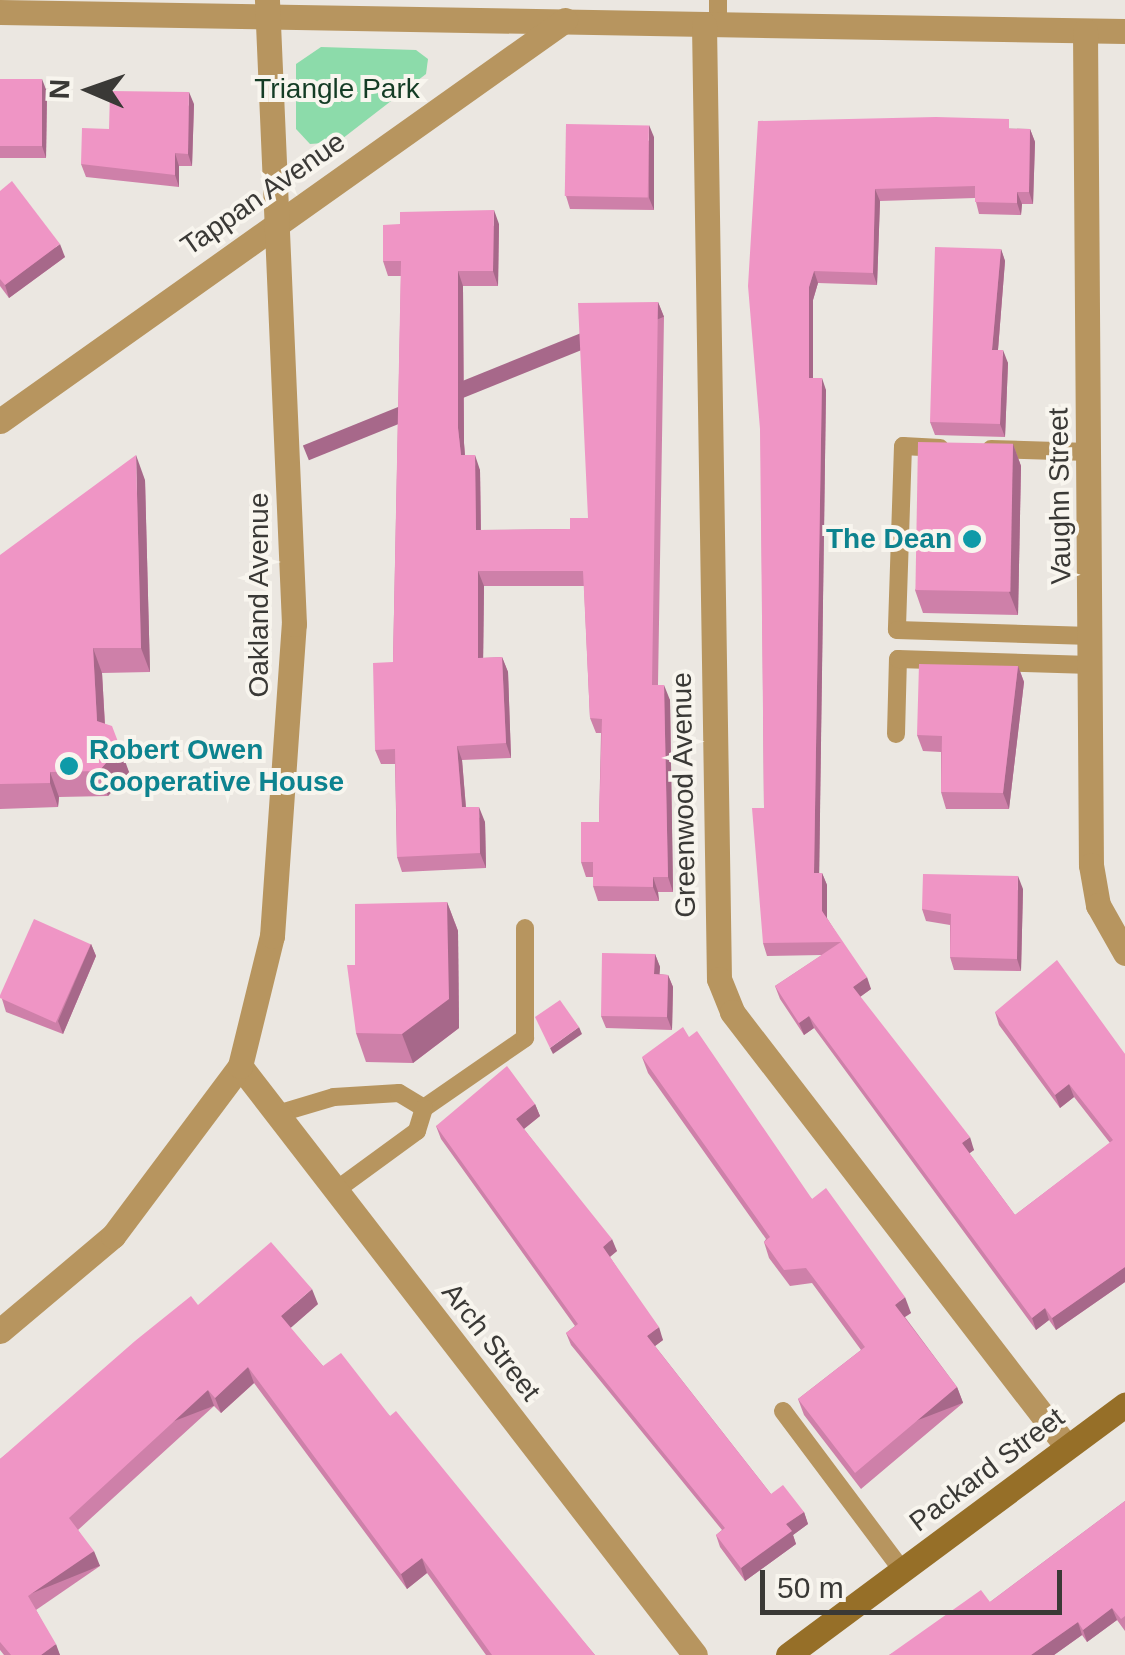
<!DOCTYPE html>
<style>
body{margin:0}
#map{position:relative;width:1125px;height:1655px;overflow:hidden;background:#ebe7e1;font-family:Helvetica,sans-serif}
div>[style]{position:absolute}
.green>*{inset:0;background:#8cdbaa}
.service>*{height:18px;margin:-9px;padding:0 9px;transform-origin:9px;border-radius:9px;background:#b7955f}
.minor>*{height:25px;margin:-12.5px;padding:0 12.5px;transform-origin:12.5px;border-radius:12.5px;background:#b7955f}
.secondary>*{height:25px;margin:-12.5px;padding:0 12.5px;transform-origin:12.5px;border-radius:12.5px;background:#966f28}
.wall>*{inset:0;background:#ce80a9}
.shaded-wall>*{inset:0;background:#a7688a;transform-origin:0 0}
.building>*{inset:0;background:#ef95c5;transform-origin:0 0}
.dots>*{width:28px;height:28px;translate:-50% -50%;box-sizing:border-box;border:5px solid #f8f5ee;border-radius:50%}
span{translate:-50% -50%;white-space:nowrap;text-align:center;line-height:1.15;-webkit-text-stroke:8px #f8f5ee;paint-order:stroke}
.park-label{font-size:28px;color:#143c25}
.street-label{font-size:28px;color:#3a3936}
.culture-label{font-size:28px;color:#0d838f;font-weight:700}
.right{translate:-100% -50%;text-align:right}
.left{translate:0 -50%;text-align:left}
.north{position:absolute;left:40px;top:40px;width:100px;height:100px;-webkit-text-stroke:8px #f8f5ee;paint-order:stroke;rotate:272deg;font-size:28px;font-weight:700;line-height:40px;text-align:center;color:#3a3936}
.north::after{content:'';display:block;margin:auto;width:35px;height:45px;background:#3a3936;clip-path:polygon(50% 0,100% 100%,50% 72%,0 100%)}
.scale{position:absolute;left:760px;top:1570px;width:302px;height:45px;box-sizing:border-box;border:5px solid #3a3936;border-top:0;padding-left:12px;font-size:30px;line-height:35px;white-space:nowrap;color:#3a3936;-webkit-text-stroke:8px #f8f5ee;paint-order:stroke}
</style>
<div id="map">
<div class="green">
<div style="clip-path:polygon(321px 47px,416px 50px,428px 59px,426px 74px,338px 142px,310px 144px,296px 129px,296px 64px)"></div>
</div>
<div class="service">
<div style="left:718px;top:25px;width:25px;rotate:-90deg"></div>
<div style="left:940px;top:448px;width:37px;rotate:-177deg"></div>
<div style="left:903px;top:446px;width:184px;rotate:91.9deg"></div>
<div style="left:897px;top:630px;width:194px;rotate:1.8deg"></div>
<div style="left:991px;top:449px;width:98px;rotate:1.8deg"></div>
<div style="left:896px;top:734px;width:75px;rotate:-88.5deg"></div>
<div style="left:898px;top:659px;width:193px;rotate:1.8deg"></div>
<div style="left:424px;top:1108px;width:123px;rotate:-34.7deg"></div>
<div style="left:525px;top:1038px;width:110px;rotate:-90deg"></div>
<div style="left:277px;top:1114px;width:59px;rotate:-16.6deg"></div>
<div style="left:334px;top:1097px;width:65px;rotate:-3.5deg"></div>
<div style="left:399px;top:1093px;width:29px;rotate:31deg"></div>
<div style="left:424px;top:1108px;width:24px;rotate:107deg"></div>
<div style="left:417px;top:1131px;width:100px;rotate:143.9deg"></div>
<div style="left:783px;top:1411px;width:199px;rotate:53.2deg"></div>
</div>
<div class="minor">
<div style="left:0;top:12px;width:1125px;rotate:0.97deg"></div>
<div style="left:704px;top:25px;width:954px;rotate:89.1deg"></div>
<div style="left:719px;top:979px;width:35px;rotate:68deg"></div>
<div style="left:732px;top:1012px;width:549px;rotate:52.4deg"></div>
<div style="left:1085px;top:31px;width:834px;rotate:89.59deg"></div>
<div style="left:1091px;top:865px;width:41px;rotate:80.1deg"></div>
<div style="left:1098px;top:905px;width:55px;rotate:60.6deg"></div>
<div style="left:0;top:421px;width:693px;rotate:-35.36deg"></div>
<div style="left:240px;top:1066px;width:744px;rotate:52.31deg"></div>
<div style="left:0;top:1331px;width:148px;rotate:-40.1deg"></div>
<div style="left:113px;top:1236px;width:212px;rotate:-53.2deg"></div>
<div style="left:240px;top:1066px;width:134px;rotate:-76.2deg"></div>
<div style="left:272px;top:936px;width:313px;rotate:-86deg"></div>
<div style="left:294px;top:624px;width:625px;rotate:-92.48deg"></div>
</div>
<div class="secondary">
<div style="left:788px;top:1655px;width:420px;rotate:-36.6deg"></div>
</div>
<div class="wall">
<div style="clip-path:polygon(0 79px,47px 92px,46px 158px,0 158px)"></div>
<div style="clip-path:polygon(194px 104px,192px 166px,179px 166px,179px 187px,86px 177px,81px 164px,109px 129px)"></div>
<div style="clip-path:polygon(758px 121px,1030px 129px,1035px 142px,1033px 204px,1022px 204px,1021px 215px,979px 214px,975px 198px,880px 201px,877px 285px,818px 283px,813px 300px,813px 378px,826px 390px,819px 873px,822px 873px,827px 885px,827px 918px,871px 989px,860px 997px,974px 1150px,969px 1153px,1015px 1215px,1110px 1143px,1074px 1097px,1060px 1108px,999px 1025px,995px 1012px,1125px 1054px,1125px 1282px,1056px 1330px,1049px 1320px,1036px 1330px,814px 1028px,804px 1035px,780px 999px,775px 986px,822px 955px,767px 956px,763px 943px,764px 808px)"></div>
<div style="clip-path:polygon(654px 137px,654px 210px,570px 209px,566px 196px)"></div>
<div style="clip-path:polygon(0 191px,65px 257px,9px 298px,0 286px)"></div>
<div style="clip-path:polygon(499px 224px,498px 286px,463px 286px,464px 443px,465px 455px,480px 470px,481px 530px,570px 529px,588px 518px,658px 302px,664px 317px,658px 685px,670px 700px,673px 892px,658px 892px,659px 901px,598px 901px,593px 886px,593px 877px,586px 877px,581px 862px,599px 822px,601px 733px,596px 733px,590px 718px,584px 586px,484px 586px,483px 658px,502px 657px,508px 672px,511px 758px,462px 760px,466px 807px,485px 822px,486px 868px,402px 872px,397px 857px,395px 764px,381px 764px,375px 750px,393px 662px,401px 276px,388px 276px,383px 261px)"></div>
<div style="clip-path:polygon(1001px 249px,1005px 261px,998px 350px,1008px 363px,1005px 437px,935px 435px,930px 422px)"></div>
<div style="clip-path:polygon(1013px 444px,1021px 466px,1018px 615px,923px 613px,915px 590px)"></div>
<div style="clip-path:polygon(145px 480px,150px 672px,102px 673px,105px 724px,129px 772px,108px 796px,59px 797px,58px 807px,0 809px,0 749px)"></div>
<div style="clip-path:polygon(1018px 666px,1024px 682px,1009px 809px,946px 809px,941px 792px,941px 752px,923px 751px,917px 735px)"></div>
<div style="clip-path:polygon(1023px 889px,1021px 971px,954px 970px,950px 957px,950px 925px,926px 921px,922px 909px)"></div>
<div style="clip-path:polygon(447px 902px,458px 931px,459px 1028px,413px 1063px,366px 1062px,356px 1033px,355px 965px)"></div>
<div style="clip-path:polygon(91px 944px,96px 956px,63px 1034px,6px 1012px,2px 999px)"></div>
<div style="clip-path:polygon(655px 954px,660px 967px,659px 974px,668px 975px,673px 987px,672px 1030px,606px 1028px,601px 1016px)"></div>
<div style="clip-path:polygon(642px 1057px,812px 1199px,911px 1313px,905px 1317px,957px 1387px,963px 1403px,861px 1489px,804px 1415px,798px 1399px,861px 1350px,812px 1283px,790px 1286px,769px 1258px,764px 1242px,766px 1239px,648px 1073px)"></div>
<div style="clip-path:polygon(535px 1104px,540px 1116px,524px 1129px,617px 1251px,610px 1257px,663px 1340px,655px 1346px,771px 1494px,804px 1512px,808px 1524px,793px 1535px,796px 1544px,745px 1581px,720px 1547px,716px 1535px,722px 1530px,571px 1345px,566px 1333px,575px 1326px,441px 1139px,436px 1126px)"></div>
<div style="clip-path:polygon(318px 1304px,290px 1328px,323px 1366px,390px 1416px,595px 1655px,486px 1655px,427px 1573px,407px 1589px,254px 1383px,221px 1413px,214px 1406px,78px 1530px,100px 1566px,36px 1610px,60px 1655px,4px 1655px,0 1650px,0 1459px,198px 1305px)"></div>
<div style="clip-path:polygon(1125px 1501px,1125px 1631px,1117px 1620px,1087px 1642px,1082px 1635px,1054px 1655px,889px 1655px,990px 1602px)"></div>
</div>
<div class="shaded-wall">
<div style="clip-path:polygon(42px 79px,47px 92px,46px 158px,42px 146px)"></div>
<div style="clip-path:polygon(189px 92px,194px 104px,192px 166px,188px 154px)"></div>
<div style="clip-path:polygon(649px 125px,654px 137px,654px 210px,649px 198px)"></div>
<div style="clip-path:polygon(1030px 129px,1035px 142px,1033px 204px,1029px 192px)"></div>
<div style="clip-path:polygon(175px 153px,179px 166px,179px 187px,175px 175px)"></div>
<div style="clip-path:polygon(875px 189px,880px 201px,877px 285px,873px 273px)"></div>
<div style="clip-path:polygon(1017px 192px,1022px 204px,1021px 215px,1017px 203px)"></div>
<div style="clip-path:polygon(494px 210px,499px 224px,498px 286px,493px 271px)"></div>
<div style="clip-path:polygon(60px 244px,65px 257px,9px 298px,5px 285px)"></div>
<div style="clip-path:polygon(1001px 249px,1005px 261px,997px 362px,992px 350px)"></div>
<div style="clip-path:polygon(458px 271px,463px 286px,464px 443px,466px 470px,461px 455px,458px 428px)"></div>
<div style="clip-path:polygon(814px 271px,818px 283px,813px 300px,813px 390px,809px 378px,809px 287px)"></div>
<div style="left:658px;top:302px;width:16px;height:383px;rotate:68deg"></div>
<div style="clip-path:polygon(1003px 350px,1008px 363px,1005px 437px,1000px 424px)"></div>
<div style="clip-path:polygon(822px 378px,826px 390px,819px 886px,814px 873px)"></div>
<div style="clip-path:polygon(1013px 444px,1021px 466px,1018px 615px,1009px 592px)"></div>
<div style="clip-path:polygon(136px 455px,145px 480px,150px 672px,141px 648px)"></div>
<div style="clip-path:polygon(475px 455px,480px 470px,481px 545px,476px 530px)"></div>
<div style="clip-path:polygon(478px 571px,484px 586px,483px 673px,478px 658px)"></div>
<div style="clip-path:polygon(93px 648px,102px 673px,106px 746px,97px 721px)"></div>
<div style="clip-path:polygon(502px 657px,508px 672px,511px 758px,506px 743px)"></div>
<div style="clip-path:polygon(1018px 666px,1024px 682px,1009px 809px,1003px 793px)"></div>
<div style="clip-path:polygon(664px 685px,670px 700px,673px 892px,668px 877px)"></div>
<div style="clip-path:polygon(457px 746px,462px 760px,467px 822px,462px 807px)"></div>
<div style="clip-path:polygon(120px 747px,129px 772px,108px 796px,99px 771px)"></div>
<div style="clip-path:polygon(50px 772px,59px 797px,58px 807px,50px 783px)"></div>
<div style="clip-path:polygon(479px 807px,485px 822px,486px 868px,480px 853px)"></div>
<div style="clip-path:polygon(822px 873px,827px 885px,827px 923px,822px 911px)"></div>
<div style="clip-path:polygon(1018px 876px,1023px 889px,1021px 971px,1017px 959px)"></div>
<div style="clip-path:polygon(653px 877px,658px 892px,659px 901px,653px 887px)"></div>
<div style="clip-path:polygon(447px 902px,458px 931px,459px 1028px,413px 1063px,402px 1034px)"></div>
<div style="clip-path:polygon(91px 944px,96px 956px,63px 1034px,58px 1021px)"></div>
<div style="clip-path:polygon(655px 954px,660px 967px,659px 987px,654px 974px)"></div>
<div style="clip-path:polygon(668px 975px,673px 987px,672px 1030px,667px 1017px)"></div>
<div style="clip-path:polygon(867px 977px,871px 989px,857px 999px,853px 987px)"></div>
<div style="clip-path:polygon(809px 1016px,814px 1028px,804px 1035px,799px 1023px)"></div>
<div style="clip-path:polygon(579px 1027px,582px 1034px,553px 1054px,550px 1048px)"></div>
<div style="clip-path:polygon(1069px 1084px,1074px 1097px,1060px 1108px,1055px 1095px)"></div>
<div style="clip-path:polygon(535px 1104px,540px 1116px,520px 1132px,516px 1119px)"></div>
<div style="clip-path:polygon(970px 1137px,974px 1150px,966px 1156px,962px 1143px)"></div>
<div style="clip-path:polygon(612px 1239px,617px 1251px,607px 1259px,603px 1247px)"></div>
<div style="clip-path:polygon(1125px 1267px,1125px 1282px,1056px 1330px,1052px 1318px)"></div>
<div style="clip-path:polygon(312px 1289px,318px 1304px,286px 1332px,281px 1316px)"></div>
<div style="clip-path:polygon(905px 1297px,911px 1313px,900px 1320px,895px 1305px)"></div>
<div style="clip-path:polygon(1045px 1308px,1049px 1320px,1036px 1330px,1032px 1318px)"></div>
<div style="clip-path:polygon(659px 1327px,663px 1340px,651px 1349px,647px 1336px)"></div>
<div style="clip-path:polygon(248px 1367px,254px 1383px,221px 1413px,215px 1398px)"></div>
<div style="left:957px;top:1387px;width:17px;height:133px;rotate:69deg"></div>
<div style="left:208px;top:1390px;width:17px;height:189px;rotate:69deg"></div>
<div style="clip-path:polygon(804px 1512px,808px 1524px,793px 1535px,796px 1544px,745px 1581px,741px 1568px,786px 1524px)"></div>
<div style="left:94px;top:1551px;width:16px;height:80px;rotate:68deg"></div>
<div style="clip-path:polygon(422px 1558px,427px 1573px,407px 1589px,401px 1574px)"></div>
<div style="clip-path:polygon(1112px 1608px,1117px 1620px,1087px 1642px,1083px 1630px)"></div>
<div style="clip-path:polygon(1078px 1622px,1082px 1635px,1054px 1655px,1031px 1655px)"></div>
<div style="clip-path:polygon(56px 1644px,60px 1655px,41px 1655px)"></div>
</div>
<div class="building">
<div style="left:0;top:79px;width:42px;height:67px"></div>
<div style="clip-path:polygon(110px 91px,189px 92px,188px 154px,175px 153px,175px 175px,81px 164px,82px 128px,109px 129px)"></div>
<div style="clip-path:polygon(936px 117px,1009px 119px,1009px 129px,1030px 129px,1029px 192px,1017px 192px,1017px 203px,975px 202px,975px 186px,875px 189px,873px 273px,814px 271px,809px 287px,809px 378px,822px 378px,814px 873px,822px 873px,822px 911px,867px 977px,853px 987px,970px 1137px,962px 1143px,1015px 1215px,1113px 1140px,1069px 1084px,1055px 1095px,995px 1012px,1057px 960px,1125px 1054px,1125px 1267px,1052px 1318px,1045px 1308px,1032px 1318px,809px 1016px,799px 1023px,775px 986px,841px 942px,763px 943px,752px 808px,764px 808px,760px 429px,748px 286px,758px 121px)"></div>
<div style="left:566px;top:124px;width:83px;height:72px;rotate:1deg"></div>
<div style="clip-path:polygon(12px 181px,60px 244px,5px 285px,0 279px,0 191px)"></div>
<div style="clip-path:polygon(494px 210px,493px 271px,458px 271px,458px 428px,461px 455px,475px 455px,476px 530px,570px 529px,570px 518px,588px 518px,578px 303px,658px 302px,652px 685px,664px 685px,668px 877px,653px 877px,653px 887px,593px 886px,593px 862px,581px 862px,581px 822px,599px 822px,602px 719px,590px 718px,583px 571px,478px 571px,478px 658px,502px 657px,506px 743px,457px 746px,462px 807px,479px 807px,480px 853px,397px 857px,395px 749px,375px 750px,373px 663px,393px 662px,401px 261px,383px 261px,383px 225px,400px 224px,400px 212px)"></div>
<div style="clip-path:polygon(935px 247px,1001px 249px,992px 350px,1003px 350px,1000px 424px,930px 422px)"></div>
<div style="left:918px;top:442px;width:95px;height:148px;rotate:1deg"></div>
<div style="clip-path:polygon(136px 455px,141px 648px,93px 648px,97px 721px,112px 726px,120px 747px,99px 771px,50px 772px,50px 783px,0 784px,0 555px)"></div>
<div style="clip-path:polygon(919px 664px,1018px 666px,1003px 793px,941px 792px,942px 736px,917px 735px)"></div>
<div style="clip-path:polygon(923px 874px,1018px 876px,1017px 959px,950px 957px,951px 914px,922px 909px)"></div>
<div style="clip-path:polygon(447px 902px,449px 999px,402px 1034px,356px 1033px,347px 965px,355px 965px,355px 904px)"></div>
<div style="left:34px;top:919px;width:62px;height:86px;rotate:24deg"></div>
<div style="clip-path:polygon(602px 953px,655px 954px,654px 974px,668px 975px,667px 1017px,601px 1016px)"></div>
<div style="clip-path:polygon(560px 1000px,579px 1027px,550px 1048px,535px 1017px)"></div>
<div style="clip-path:polygon(683px 1027px,689px 1037px,697px 1031px,812px 1199px,826px 1188px,905px 1297px,895px 1305px,957px 1387px,855px 1473px,798px 1399px,865px 1347px,806px 1268px,784px 1270px,764px 1242px,770px 1237px,642px 1057px)"></div>
<div style="clip-path:polygon(507px 1066px,535px 1104px,516px 1119px,612px 1239px,603px 1247px,659px 1327px,647px 1336px,771px 1494px,783px 1485px,804px 1512px,786px 1524px,792px 1531px,741px 1568px,716px 1535px,725px 1528px,566px 1333px,578px 1324px,436px 1126px)"></div>
<div style="clip-path:polygon(271px 1242px,312px 1289px,281px 1316px,323px 1366px,341px 1353px,390px 1416px,396px 1411px,595px 1655px,492px 1655px,422px 1558px,401px 1574px,248px 1367px,215px 1398px,208px 1390px,69px 1518px,94px 1551px,28px 1596px,56px 1644px,41px 1655px,11px 1655px,0 1642px,0 1459px,135px 1341px,191px 1296px,198px 1305px)"></div>
<div style="clip-path:polygon(1125px 1501px,1125px 1616px,1121px 1619px,1112px 1608px,1083px 1630px,1078px 1622px,1031px 1655px,889px 1655px,981px 1590px,990px 1602px)"></div>
</div>
<div class="dots">
<div style="left:972px;top:539px;background:#0f9aa8"></div>
<div style="left:69px;top:766px;background:#0f9aa8"></div>
</div>
<div class="park-label">
<span style="left:337px;top:89px">Triangle Park</span>
</div>
<div class="street-label">
<span style="left:263px;top:194px;rotate:-35deg">Tappan Avenue</span>
<span style="left:1060px;top:496px;rotate:-91deg">Vaughn Street</span>
<span style="left:259px;top:595px;rotate:-90deg">Oakland Avenue</span>
<span style="left:684px;top:795px;rotate:-91deg">Greenwood Avenue</span>
<span style="left:491px;top:1342px;rotate:52deg">Arch Street</span>
<span style="left:987px;top:1470px;rotate:-37deg">Packard Street</span>
</div>
<div class="culture-label">
<span class="right" style="left:952px;top:539px">The Dean</span>
<span class="left" style="left:89px;top:766px">Robert Owen<br>Cooperative House</span>
</div>
<div class="north">N</div>
<div class="scale">50 m</div>
</div>
